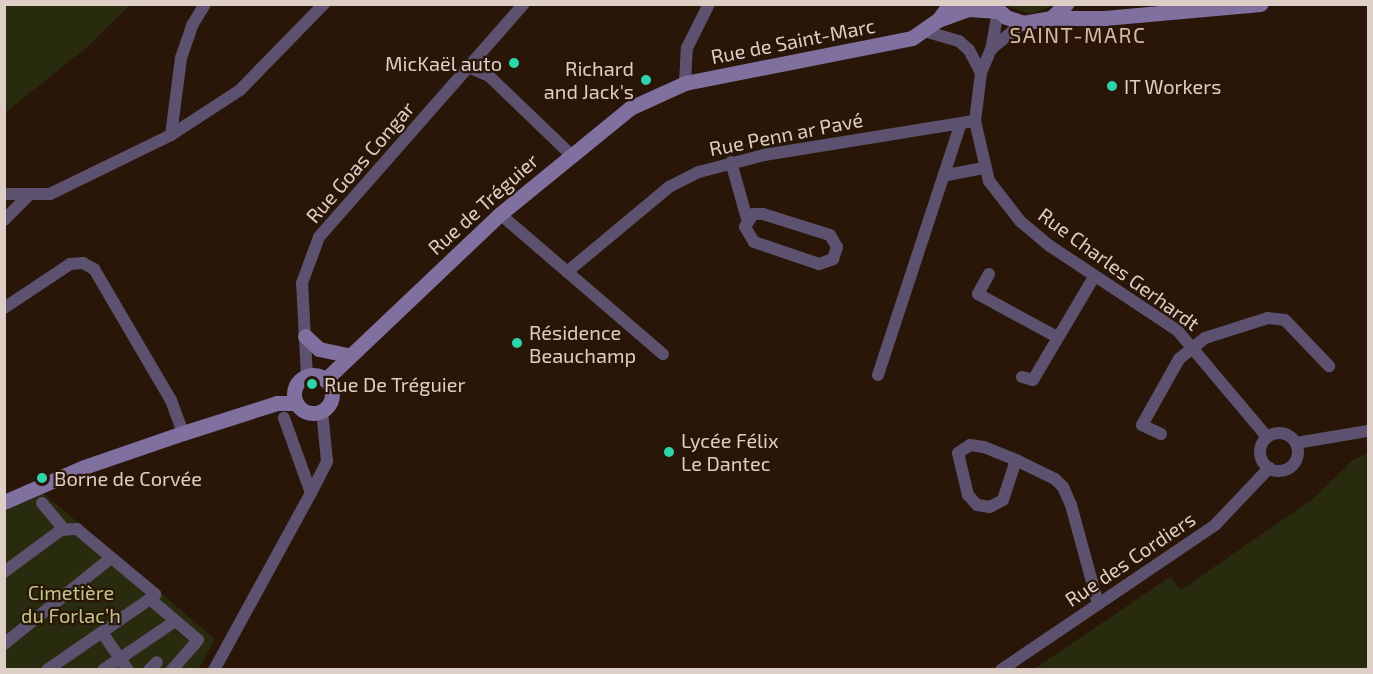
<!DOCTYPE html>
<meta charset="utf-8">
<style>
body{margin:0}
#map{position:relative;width:1373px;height:674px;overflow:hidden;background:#2a1608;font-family:"Exo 2",sans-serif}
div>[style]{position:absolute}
.green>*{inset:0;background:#282b0d}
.street>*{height:12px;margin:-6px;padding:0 6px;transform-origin:6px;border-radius:6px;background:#5c526f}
.street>.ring{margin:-6px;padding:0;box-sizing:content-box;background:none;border:12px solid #5c526f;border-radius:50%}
.secondary>*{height:15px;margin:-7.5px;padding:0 7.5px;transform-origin:7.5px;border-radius:7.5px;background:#8070a0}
.secondary>.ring{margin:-7.5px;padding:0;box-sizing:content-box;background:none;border:15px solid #8070a0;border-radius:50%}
.dots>*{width:16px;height:16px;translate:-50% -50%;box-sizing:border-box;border:3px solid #2a1608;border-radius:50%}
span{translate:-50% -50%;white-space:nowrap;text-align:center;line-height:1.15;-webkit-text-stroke:4.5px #2a1608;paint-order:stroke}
.street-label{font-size:20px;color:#ddcfc6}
.poi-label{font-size:20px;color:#ddcfc6}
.right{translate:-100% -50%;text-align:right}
.left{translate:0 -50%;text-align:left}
.park-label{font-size:20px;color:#bec78b}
.neighbourhood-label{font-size:21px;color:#d5baa8;letter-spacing:1.5px}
.frame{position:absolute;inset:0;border:6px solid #ddcfc6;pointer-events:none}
</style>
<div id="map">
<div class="green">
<div style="clip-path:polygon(4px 5px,5px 4px,130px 5px,86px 48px,5px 113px)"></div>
<div style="clip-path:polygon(1003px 5px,1055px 5px,1030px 14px)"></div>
<div style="clip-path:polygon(1368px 453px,1368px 669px,1034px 669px,1170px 577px,1181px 590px,1314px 498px,1353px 460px)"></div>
<div style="clip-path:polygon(43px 493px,215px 639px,199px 669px,5px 669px,4px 511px)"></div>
</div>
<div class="street">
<div style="left:998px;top:11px;width:39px;rotate:100deg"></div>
<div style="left:991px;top:49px;width:26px;rotate:113deg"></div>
<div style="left:981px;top:73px;width:48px;rotate:97.1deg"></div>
<div style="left:975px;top:121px;width:62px;rotate:76.9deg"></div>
<div style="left:989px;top:181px;width:51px;rotate:52.2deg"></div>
<div style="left:1020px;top:221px;width:39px;rotate:40deg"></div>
<div style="left:1050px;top:246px;width:152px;rotate:33.5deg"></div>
<div style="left:1177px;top:330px;width:140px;rotate:49.9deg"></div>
<div style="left:924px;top:31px;width:36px;rotate:16deg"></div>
<div style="left:959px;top:41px;width:13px;rotate:42deg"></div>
<div style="left:969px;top:50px;width:26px;rotate:62deg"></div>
<div style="left:991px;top:49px;width:41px;rotate:-39.1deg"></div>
<div style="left:468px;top:67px;width:23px;rotate:23deg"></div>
<div style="left:489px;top:76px;width:112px;rotate:43.9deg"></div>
<div style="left:685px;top:83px;width:35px;rotate:-87deg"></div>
<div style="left:687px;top:48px;width:49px;rotate:-63.4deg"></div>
<div style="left:171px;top:135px;width:78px;rotate:-82.6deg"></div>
<div style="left:181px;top:58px;width:36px;rotate:-71deg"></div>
<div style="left:193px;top:24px;width:23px;rotate:-59deg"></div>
<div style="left:731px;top:162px;width:59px;rotate:74.3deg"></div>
<div style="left:947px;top:175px;width:38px;rotate:-11deg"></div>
<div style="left:4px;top:194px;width:46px"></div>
<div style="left:50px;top:194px;width:135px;rotate:-26deg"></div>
<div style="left:171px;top:135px;width:82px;rotate:-33.1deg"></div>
<div style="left:240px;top:90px;width:120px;rotate:-45.7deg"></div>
<div style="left:500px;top:214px;width:215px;rotate:40.7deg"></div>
<div style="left:753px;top:214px;width:10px"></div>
<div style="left:763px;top:214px;width:70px;rotate:17.4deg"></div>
<div style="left:830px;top:235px;width:14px;rotate:60deg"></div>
<div style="left:837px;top:247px;width:13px;rotate:108deg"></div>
<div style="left:833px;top:259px;width:15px;rotate:160deg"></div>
<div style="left:819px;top:264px;width:69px;rotate:-161.3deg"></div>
<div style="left:754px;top:242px;width:17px;rotate:-121deg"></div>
<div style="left:745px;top:227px;width:15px;rotate:-58deg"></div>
<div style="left:4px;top:220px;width:34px;rotate:-45deg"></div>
<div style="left:567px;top:272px;width:133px;rotate:-39.8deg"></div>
<div style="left:669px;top:187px;width:34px;rotate:-27deg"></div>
<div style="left:699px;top:172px;width:67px;rotate:-14.7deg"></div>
<div style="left:764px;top:155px;width:214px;rotate:-9.2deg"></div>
<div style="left:989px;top:274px;width:23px;rotate:119deg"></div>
<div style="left:978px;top:294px;width:90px;rotate:28.6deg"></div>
<div style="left:4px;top:308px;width:79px;rotate:-33.7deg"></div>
<div style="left:70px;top:264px;width:13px;rotate:-4deg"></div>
<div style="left:83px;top:263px;width:13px;rotate:29deg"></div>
<div style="left:94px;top:269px;width:152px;rotate:59.6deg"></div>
<div style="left:171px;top:400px;width:35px;rotate:70deg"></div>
<div style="left:878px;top:375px;width:265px;rotate:-71.8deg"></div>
<div style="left:307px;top:377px;width:94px;rotate:-93deg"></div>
<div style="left:302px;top:283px;width:49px;rotate:-69.7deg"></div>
<div style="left:319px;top:237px;width:310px;rotate:-48.7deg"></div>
<div style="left:1022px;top:377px;width:11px;rotate:15deg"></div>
<div style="left:1033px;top:380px;width:120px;rotate:-59.4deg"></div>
<div class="ring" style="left:1260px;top:433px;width:26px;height:26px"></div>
<div style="left:1161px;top:434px;width:21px;rotate:-155deg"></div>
<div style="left:1142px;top:425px;width:76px;rotate:-60.7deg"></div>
<div style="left:1179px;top:359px;width:33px;rotate:-39deg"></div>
<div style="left:1205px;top:338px;width:66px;rotate:-17.6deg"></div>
<div style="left:1268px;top:318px;width:17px;rotate:7deg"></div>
<div style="left:1285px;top:320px;width:64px;rotate:46.3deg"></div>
<div style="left:1296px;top:443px;width:73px;rotate:-9.5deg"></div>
<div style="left:1016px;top:460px;width:42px;rotate:108deg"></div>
<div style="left:1003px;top:500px;width:15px;rotate:152deg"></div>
<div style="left:990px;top:507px;width:13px;rotate:-171deg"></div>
<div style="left:977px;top:505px;width:13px;rotate:-132deg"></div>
<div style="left:968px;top:495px;width:43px;rotate:-103.4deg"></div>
<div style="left:958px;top:453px;width:14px;rotate:-34deg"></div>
<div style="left:970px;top:445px;width:14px;rotate:8deg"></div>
<div style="left:984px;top:447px;width:35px;rotate:22deg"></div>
<div style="left:1016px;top:460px;width:43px;rotate:26deg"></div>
<div style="left:1055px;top:479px;width:11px;rotate:45deg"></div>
<div style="left:1063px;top:487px;width:20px;rotate:66deg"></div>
<div style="left:1071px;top:505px;width:103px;rotate:74.7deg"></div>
<div style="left:311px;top:493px;width:36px;rotate:-63deg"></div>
<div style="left:327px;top:461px;width:50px;rotate:-95.7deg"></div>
<div style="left:42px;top:503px;width:35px;rotate:50deg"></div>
<div style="left:4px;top:572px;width:71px;rotate:-36.4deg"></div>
<div style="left:61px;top:530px;width:16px;rotate:-4deg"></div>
<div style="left:77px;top:529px;width:102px;rotate:39.8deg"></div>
<div style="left:155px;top:594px;width:7px;rotate:135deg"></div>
<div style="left:150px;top:599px;width:63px;rotate:40.5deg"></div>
<div style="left:198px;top:640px;width:40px;rotate:131deg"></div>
<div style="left:103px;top:634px;width:44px;rotate:55.2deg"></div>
<div style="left:4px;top:644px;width:137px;rotate:-38.8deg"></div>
<div style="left:47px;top:670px;width:125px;rotate:-34.6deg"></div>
<div style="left:103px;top:670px;width:87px;rotate:-34.2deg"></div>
<div style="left:149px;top:670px;width:11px;rotate:-45deg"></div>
<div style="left:214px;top:670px;width:202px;rotate:-61.3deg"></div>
<div style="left:311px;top:493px;width:80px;rotate:-109.8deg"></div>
<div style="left:1001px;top:670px;width:258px;rotate:-34.1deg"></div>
<div style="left:1215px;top:525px;width:79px;rotate:-46.5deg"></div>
</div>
<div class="secondary">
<div style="left:992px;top:4px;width:19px;rotate:43deg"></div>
<div style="left:1006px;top:17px;width:18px;rotate:19deg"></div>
<div style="left:1023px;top:23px;width:28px;rotate:-10deg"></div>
<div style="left:1051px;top:18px;width:21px;rotate:-43deg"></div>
<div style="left:1051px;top:18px;width:53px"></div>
<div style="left:1104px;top:18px;width:157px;rotate:-5.1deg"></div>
<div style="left:938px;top:20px;width:33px;rotate:-20deg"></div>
<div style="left:969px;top:9px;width:29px;rotate:4deg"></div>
<div style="left:305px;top:336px;width:19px;rotate:43deg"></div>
<div style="left:319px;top:349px;width:29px;rotate:12deg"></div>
<div class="ring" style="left:294px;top:375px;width:23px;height:23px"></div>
<div style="left:325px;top:380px;width:241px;rotate:-43.5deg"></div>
<div style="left:500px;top:214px;width:168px;rotate:-39.2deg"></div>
<div style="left:630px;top:108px;width:60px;rotate:-24.4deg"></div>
<div style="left:685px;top:83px;width:231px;rotate:-11.2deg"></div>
<div style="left:912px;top:38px;width:32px;rotate:-35deg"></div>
<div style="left:938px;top:20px;width:20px;rotate:-53deg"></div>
<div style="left:4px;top:502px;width:87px;rotate:-23.6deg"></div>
<div style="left:84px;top:467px;width:105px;rotate:-19deg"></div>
<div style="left:183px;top:433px;width:99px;rotate:-17.7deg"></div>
<div style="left:277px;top:403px;width:19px"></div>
</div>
<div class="dots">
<div style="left:514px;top:63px;background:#2dd5ab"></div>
<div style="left:646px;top:80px;background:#2dd5ab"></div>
<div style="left:1112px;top:86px;background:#2dd5ab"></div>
<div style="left:517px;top:343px;background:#2dd5ab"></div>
<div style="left:312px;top:384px;background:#2dd5ab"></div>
<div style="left:669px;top:452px;background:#2dd5ab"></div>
<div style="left:42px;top:478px;background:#2dd5ab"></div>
</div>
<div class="street-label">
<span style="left:793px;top:41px;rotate:-11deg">Rue de Saint-Marc</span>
<span style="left:786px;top:134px;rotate:-11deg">Rue Penn ar Pavé</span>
<span style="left:360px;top:162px;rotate:-49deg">Rue Goas Congar</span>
<span style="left:483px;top:204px;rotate:-42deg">Rue de Tréguier</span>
<span style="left:1119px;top:269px;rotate:36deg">Rue Charles Gerhardt</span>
<span style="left:1130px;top:559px;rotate:-34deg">Rue des Cordiers</span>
</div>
<div class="poi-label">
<span class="right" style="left:502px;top:63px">MicKaël auto</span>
<span class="right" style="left:634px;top:80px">Richard<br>and Jack's</span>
<span class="left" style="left:1124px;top:86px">IT Workers</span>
<span class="left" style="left:529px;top:344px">Résidence<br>Beauchamp</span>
<span class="left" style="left:324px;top:384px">Rue De Tréguier</span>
<span class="left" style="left:681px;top:452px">Lycée Félix<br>Le Dantec</span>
<span class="left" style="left:54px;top:478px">Borne de Corvée</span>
</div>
<div class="park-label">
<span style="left:71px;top:604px">Cimetière<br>du Forlac’h</span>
</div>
<div class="neighbourhood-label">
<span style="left:1078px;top:35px">SAINT-MARC</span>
</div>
<div class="frame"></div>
</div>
